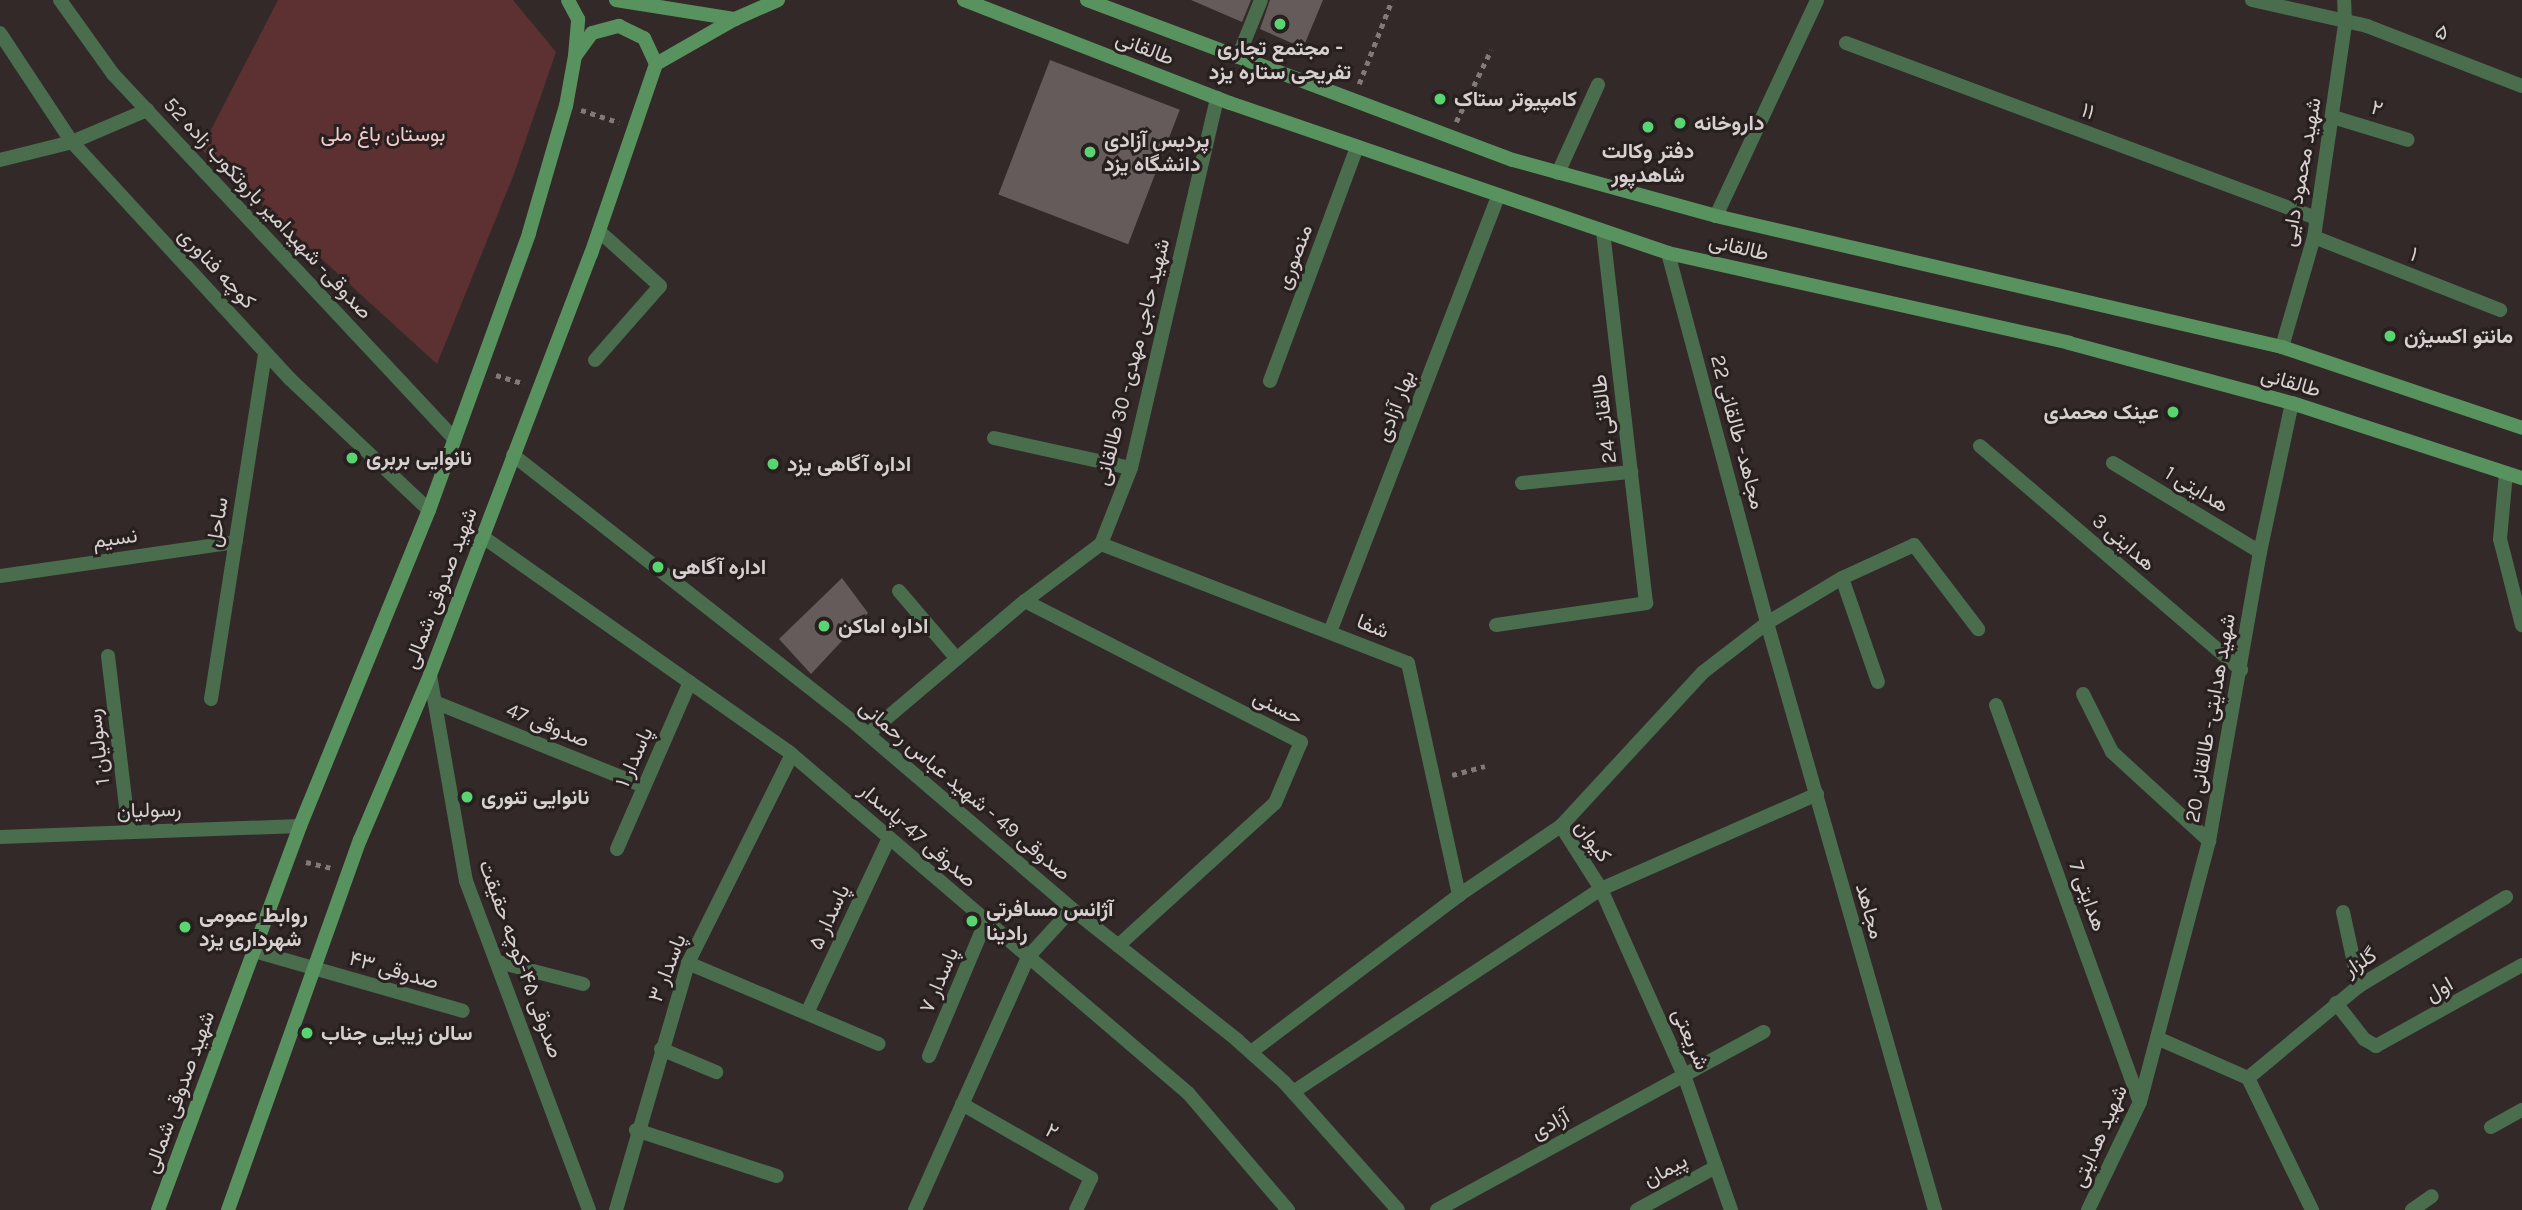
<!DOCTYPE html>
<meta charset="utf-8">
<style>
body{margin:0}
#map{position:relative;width:2522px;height:1210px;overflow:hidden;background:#322928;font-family:Karla,Vazirmatn,sans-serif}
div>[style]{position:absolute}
.green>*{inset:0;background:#5d3132}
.building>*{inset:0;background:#665b5b;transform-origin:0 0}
.path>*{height:4.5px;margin-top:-2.25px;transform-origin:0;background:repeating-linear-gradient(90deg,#827a7a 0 5px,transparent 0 10px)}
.minor>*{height:14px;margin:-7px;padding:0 7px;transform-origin:7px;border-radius:7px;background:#4a6d4e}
.secondary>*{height:14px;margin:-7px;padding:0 7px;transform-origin:7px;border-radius:7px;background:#58925f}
.dots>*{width:19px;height:19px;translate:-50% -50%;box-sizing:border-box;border:4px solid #281f1f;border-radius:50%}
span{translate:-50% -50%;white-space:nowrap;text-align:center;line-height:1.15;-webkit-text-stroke:6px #281f1f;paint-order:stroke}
.street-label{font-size:21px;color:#d7d0d0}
.poi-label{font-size:21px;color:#d7d0d0;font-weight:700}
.left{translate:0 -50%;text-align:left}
.right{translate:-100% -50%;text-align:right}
.park-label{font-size:21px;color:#f3cbcb}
</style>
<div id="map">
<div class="green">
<div style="clip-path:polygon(278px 0,513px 0,556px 52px,514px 174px,437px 364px,201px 149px)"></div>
</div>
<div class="building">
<div style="clip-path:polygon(1191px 0,1251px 0,1242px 22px)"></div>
<div style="clip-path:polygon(1270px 0,1323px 0,1303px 48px,1260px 29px)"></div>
<div style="left:1050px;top:60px;width:139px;height:144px;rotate:21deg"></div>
<div style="clip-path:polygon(842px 578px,868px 613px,811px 674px,779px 639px)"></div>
</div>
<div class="path">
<div style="left:1359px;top:84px;width:90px;rotate:-68.6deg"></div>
<div style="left:581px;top:110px;width:40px;rotate:18deg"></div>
<div style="left:1456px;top:122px;width:80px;rotate:-64.1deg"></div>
<div style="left:496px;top:375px;width:30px;rotate:17deg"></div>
<div style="left:1452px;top:775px;width:34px;rotate:-15deg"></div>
<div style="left:306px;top:862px;width:26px;rotate:13deg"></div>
</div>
<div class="minor">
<div style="left:60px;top:0;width:91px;rotate:54.4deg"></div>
<div style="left:113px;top:74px;width:499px;rotate:46.9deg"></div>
<div style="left:2252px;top:0;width:118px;rotate:12.7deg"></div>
<div style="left:2367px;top:26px;width:166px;rotate:21.2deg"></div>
<div style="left:0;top:33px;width:131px;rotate:56.6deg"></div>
<div style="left:72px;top:142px;width:322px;rotate:47.4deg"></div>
<div style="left:290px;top:379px;width:191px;rotate:43.3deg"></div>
<div style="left:1846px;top:43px;width:502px;rotate:20.42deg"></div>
<div style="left:1238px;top:57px;width:61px;rotate:-68deg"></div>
<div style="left:2333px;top:117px;width:78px;rotate:17deg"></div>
<div style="left:0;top:160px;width:74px;rotate:-14deg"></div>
<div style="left:72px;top:142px;width:82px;rotate:-23.1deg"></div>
<div style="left:1558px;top:173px;width:97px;rotate:-65.6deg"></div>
<div style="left:1716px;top:216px;width:238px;rotate:-64.9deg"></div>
<div style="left:2314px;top:237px;width:200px;rotate:21.4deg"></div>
<div style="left:1668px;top:253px;width:383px;rotate:75deg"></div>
<div style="left:1767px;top:623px;width:611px;rotate:74.03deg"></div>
<div style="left:2282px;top:347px;width:115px;rotate:-73.8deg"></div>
<div style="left:2314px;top:237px;width:215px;rotate:-81.7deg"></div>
<div style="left:2345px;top:24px;width:24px;rotate:-92deg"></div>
<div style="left:595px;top:360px;width:98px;rotate:-48.7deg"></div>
<div style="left:660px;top:286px;width:82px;rotate:-138deg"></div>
<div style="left:1270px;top:381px;width:250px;rotate:-69.6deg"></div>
<div style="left:994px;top:438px;width:140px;rotate:12.4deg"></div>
<div style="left:1980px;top:446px;width:344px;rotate:40.6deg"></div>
<div style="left:513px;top:455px;width:429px;rotate:38.1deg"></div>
<div style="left:851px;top:720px;width:291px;rotate:40.5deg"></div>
<div style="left:1072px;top:909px;width:211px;rotate:38.4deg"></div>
<div style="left:1237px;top:1040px;width:63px;rotate:41.8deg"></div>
<div style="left:1284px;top:1082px;width:171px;rotate:48.3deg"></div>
<div style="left:2113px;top:463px;width:172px;rotate:31.2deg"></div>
<div style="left:2506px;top:473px;width:66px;rotate:95.2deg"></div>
<div style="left:2500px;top:539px;width:89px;rotate:75.7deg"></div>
<div style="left:1522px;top:483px;width:110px;rotate:-5.8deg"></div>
<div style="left:483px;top:537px;width:374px;rotate:35.1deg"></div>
<div style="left:789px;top:752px;width:525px;rotate:40.52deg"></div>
<div style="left:1188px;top:1093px;width:154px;rotate:49.5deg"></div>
<div style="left:1101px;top:544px;width:329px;rotate:21.2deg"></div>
<div style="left:1408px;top:663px;width:238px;rotate:77.6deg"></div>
<div style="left:0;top:576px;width:238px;rotate:-8.2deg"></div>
<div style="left:1842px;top:578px;width:110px;rotate:70.9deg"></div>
<div style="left:899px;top:591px;width:89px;rotate:49.5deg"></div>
<div style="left:1025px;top:601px;width:310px;rotate:27.1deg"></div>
<div style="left:1301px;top:742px;width:66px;rotate:113.1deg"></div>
<div style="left:1275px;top:803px;width:212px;rotate:137.7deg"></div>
<div style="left:1496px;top:625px;width:152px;rotate:-8.3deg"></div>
<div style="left:1646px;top:603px;width:374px;rotate:-96.6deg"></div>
<div style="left:1330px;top:632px;width:467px;rotate:-68.9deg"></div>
<div style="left:108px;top:656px;width:177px;rotate:83.2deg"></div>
<div style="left:430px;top:675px;width:209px;rotate:80.1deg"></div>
<div style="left:466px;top:881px;width:351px;rotate:69.5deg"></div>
<div style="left:2083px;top:694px;width:65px;rotate:63.4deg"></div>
<div style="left:2112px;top:752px;width:132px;rotate:42.5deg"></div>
<div style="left:211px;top:699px;width:350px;rotate:-81.1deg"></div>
<div style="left:437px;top:703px;width:222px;rotate:21.9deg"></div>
<div style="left:1996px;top:705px;width:422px;rotate:70.1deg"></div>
<div style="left:868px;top:734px;width:206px;rotate:-40.3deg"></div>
<div style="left:1025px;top:601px;width:95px;rotate:-36.9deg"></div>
<div style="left:1101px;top:544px;width:82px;rotate:-68.5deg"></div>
<div style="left:1131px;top:468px;width:380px;rotate:-76.9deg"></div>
<div style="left:1561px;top:826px;width:75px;rotate:57.6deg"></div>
<div style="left:1601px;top:889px;width:204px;rotate:66deg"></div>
<div style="left:1684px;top:1075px;width:143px;rotate:70.8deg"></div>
<div style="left:0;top:837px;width:300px;rotate:-2.1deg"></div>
<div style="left:617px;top:849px;width:182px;rotate:-66.4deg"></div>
<div style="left:2343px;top:912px;width:76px;rotate:77.8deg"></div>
<div style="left:254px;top:951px;width:217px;rotate:16deg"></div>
<div style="left:498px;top:962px;width:88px;rotate:14.5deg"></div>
<div style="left:688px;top:963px;width:207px;rotate:23deg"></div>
<div style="left:2336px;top:1003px;width:46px;rotate:52.1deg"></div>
<div style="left:2364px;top:1039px;width:14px;rotate:30deg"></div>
<div style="left:2376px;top:1046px;width:167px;rotate:-29deg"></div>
<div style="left:807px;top:1013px;width:193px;rotate:-64.9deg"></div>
<div style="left:2157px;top:1038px;width:99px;rotate:23.7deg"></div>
<div style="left:2248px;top:1078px;width:144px;rotate:-39.7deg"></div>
<div style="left:2359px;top:986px;width:172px;rotate:-31.2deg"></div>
<div style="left:661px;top:1049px;width:60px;rotate:22.7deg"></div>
<div style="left:1251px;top:1052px;width:261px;rotate:-37deg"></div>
<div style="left:1459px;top:895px;width:123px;rotate:-34.1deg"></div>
<div style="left:1561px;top:826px;width:208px;rotate:-47.3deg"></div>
<div style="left:1702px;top:673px;width:82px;rotate:-37.6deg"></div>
<div style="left:1767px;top:623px;width:87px;rotate:-31deg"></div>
<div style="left:1842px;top:578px;width:79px;rotate:-24.6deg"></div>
<div style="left:1914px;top:545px;width:106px;rotate:52.7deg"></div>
<div style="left:929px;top:1056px;width:147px;rotate:-67.1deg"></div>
<div style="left:2248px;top:1078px;width:147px;rotate:64.1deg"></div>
<div style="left:1293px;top:1092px;width:369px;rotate:-33.4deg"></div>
<div style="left:1601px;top:889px;width:236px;rotate:-23.7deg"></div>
<div style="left:962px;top:1104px;width:149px;rotate:29.8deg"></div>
<div style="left:1091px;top:1178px;width:35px;rotate:115deg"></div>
<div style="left:2491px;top:1127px;width:35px;rotate:-29deg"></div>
<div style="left:636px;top:1130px;width:148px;rotate:18.1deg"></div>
<div style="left:616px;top:1210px;width:257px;rotate:-73.7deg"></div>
<div style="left:688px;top:963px;width:233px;rotate:-63.5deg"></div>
<div style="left:915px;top:1210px;width:277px;rotate:-65.9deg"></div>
<div style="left:1028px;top:957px;width:65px;rotate:-47.5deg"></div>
<div style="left:1437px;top:1210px;width:372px;rotate:-28.6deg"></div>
<div style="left:1637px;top:1210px;width:88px;rotate:-28.6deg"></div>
<div style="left:2088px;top:1210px;width:120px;rotate:-64.3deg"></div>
<div style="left:2140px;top:1102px;width:270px;rotate:-75.2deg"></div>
<div style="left:2209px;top:841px;width:293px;rotate:-80deg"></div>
<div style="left:2260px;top:552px;width:152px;rotate:-77.9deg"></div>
<div style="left:2412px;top:1210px;width:24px;rotate:-35deg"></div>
</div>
<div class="secondary">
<div style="left:616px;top:0;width:121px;rotate:9.1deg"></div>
<div style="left:735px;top:19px;width:47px;rotate:-23.8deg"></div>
<div style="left:964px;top:0;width:285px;rotate:21.2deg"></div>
<div style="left:1230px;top:103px;width:463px;rotate:18.9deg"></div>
<div style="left:1668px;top:253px;width:411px;rotate:12.6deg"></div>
<div style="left:2069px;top:343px;width:231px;rotate:15.1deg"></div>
<div style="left:2292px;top:403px;width:242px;rotate:18.1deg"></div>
<div style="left:1087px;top:0;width:455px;rotate:20.6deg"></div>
<div style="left:1513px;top:160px;width:211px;rotate:15.4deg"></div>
<div style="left:1716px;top:216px;width:581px;rotate:13.03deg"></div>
<div style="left:2282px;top:347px;width:253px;rotate:18.6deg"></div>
<div style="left:576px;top:55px;width:27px;rotate:-54deg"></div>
<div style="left:592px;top:33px;width:28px;rotate:-15deg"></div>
<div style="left:619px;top:26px;width:28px;rotate:26deg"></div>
<div style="left:644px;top:38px;width:29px;rotate:65deg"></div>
<div style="left:158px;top:1210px;width:409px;rotate:-69.7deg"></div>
<div style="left:300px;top:826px;width:341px;rotate:-67.8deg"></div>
<div style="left:429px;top:510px;width:294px;rotate:-70.1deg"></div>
<div style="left:529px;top:233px;width:132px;rotate:-73.8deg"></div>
<div style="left:566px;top:106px;width:51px;rotate:-79.8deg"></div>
<div style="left:575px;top:56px;width:37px;rotate:-85deg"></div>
<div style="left:578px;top:19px;width:21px;rotate:-118deg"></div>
<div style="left:228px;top:1210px;width:393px;rotate:-70.4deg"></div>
<div style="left:360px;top:840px;width:179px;rotate:-67deg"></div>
<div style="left:430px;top:675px;width:451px;rotate:-69.1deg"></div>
<div style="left:591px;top:254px;width:201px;rotate:-71.1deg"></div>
<div style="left:656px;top:64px;width:91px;rotate:-29.7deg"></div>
</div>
<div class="dots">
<div style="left:1280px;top:24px;background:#58d570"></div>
<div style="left:1440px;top:99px;background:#58d570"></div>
<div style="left:1680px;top:123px;background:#58d570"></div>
<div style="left:1648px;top:127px;background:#58d570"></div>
<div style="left:1090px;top:152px;background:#58d570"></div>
<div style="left:2390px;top:336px;background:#58d570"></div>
<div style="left:2173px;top:412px;background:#58d570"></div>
<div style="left:352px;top:458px;background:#58d570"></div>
<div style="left:773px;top:464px;background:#58d570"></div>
<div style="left:658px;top:567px;background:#58d570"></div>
<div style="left:824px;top:626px;background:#58d570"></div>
<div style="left:467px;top:797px;background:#58d570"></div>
<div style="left:972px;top:921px;background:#58d570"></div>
<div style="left:185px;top:927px;background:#58d570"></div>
<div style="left:307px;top:1033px;background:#58d570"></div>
</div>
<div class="street-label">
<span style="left:2442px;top:32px;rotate:22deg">۵</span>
<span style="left:1145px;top:48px;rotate:21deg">طالقانی</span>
<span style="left:2377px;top:108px;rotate:17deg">۲</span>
<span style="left:2088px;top:111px;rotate:20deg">۱۱</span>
<span style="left:2301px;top:172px;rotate:-80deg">شهید محمود دایی</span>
<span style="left:268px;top:208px;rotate:47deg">52 صدوقی- شهیدامیر باروتکوب زاده</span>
<span style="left:1739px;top:247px;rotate:13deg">طالقانی</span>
<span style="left:2414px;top:254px;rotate:21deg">۱</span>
<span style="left:1294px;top:257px;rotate:-69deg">منصوری</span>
<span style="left:217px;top:268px;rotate:47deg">کوچه فناوری</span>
<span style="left:1132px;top:362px;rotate:-76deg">شهید حاجی مهدی- 30 طالقانی</span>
<span style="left:2291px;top:382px;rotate:16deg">طالقانی</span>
<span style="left:1395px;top:406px;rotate:-69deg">بهار آزادی</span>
<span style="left:1604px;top:419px;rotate:-97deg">طالقانی 24</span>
<span style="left:1738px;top:432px;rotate:75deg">مجاهد- طالقانی 22</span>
<span style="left:2197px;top:489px;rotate:31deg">هدایتی 1</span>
<span style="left:217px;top:522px;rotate:-81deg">ساحل</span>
<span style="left:115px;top:538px;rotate:-8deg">نسیم</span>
<span style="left:2124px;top:542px;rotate:41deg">هدایتی 3</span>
<span style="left:440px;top:588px;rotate:-69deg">شهید صدوقی شمالی</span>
<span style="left:1373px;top:626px;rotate:22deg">شفا</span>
<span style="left:1278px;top:707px;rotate:27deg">حسنی</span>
<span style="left:2210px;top:718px;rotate:-80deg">شهید هدایتی- طالقانی 20</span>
<span style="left:548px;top:725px;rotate:22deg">صدوقی 47</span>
<span style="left:98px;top:747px;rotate:-97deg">رسولیان 1</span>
<span style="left:634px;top:757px;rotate:-66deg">پاسدار ۱</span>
<span style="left:965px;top:790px;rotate:40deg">صدوقی 49 - شهید عباس رحمانی</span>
<span style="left:149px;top:810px;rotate:-2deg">رسولیان</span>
<span style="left:918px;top:835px;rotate:41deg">صدوقی 47-پاسدار</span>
<span style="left:1593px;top:841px;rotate:54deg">کیوان</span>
<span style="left:2088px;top:896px;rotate:70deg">هدایتی 7</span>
<span style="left:1870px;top:911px;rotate:74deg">مجاهد</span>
<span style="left:829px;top:917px;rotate:-65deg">پاسدار ۵</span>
<span style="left:521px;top:959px;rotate:70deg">صدوقی ۴۵-کوچه حقیقت</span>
<span style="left:2360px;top:962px;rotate:-33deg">گلزار</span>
<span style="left:667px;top:968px;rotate:-69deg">پاسدار ۳</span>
<span style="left:394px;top:970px;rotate:16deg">صدوقی ۴۳</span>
<span style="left:939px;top:980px;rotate:-67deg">پاسدار ۷</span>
<span style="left:2439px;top:989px;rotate:-30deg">اول</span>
<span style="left:1691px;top:1039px;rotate:67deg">شریعتی</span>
<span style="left:179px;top:1092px;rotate:-70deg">شهید صدوقی شمالی</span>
<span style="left:1550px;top:1124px;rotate:-29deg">آزادی</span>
<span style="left:1052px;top:1131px;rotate:30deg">۲</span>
<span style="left:2099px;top:1136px;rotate:-66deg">شهید هدایتی</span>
<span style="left:1665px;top:1170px;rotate:-29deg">پیمان</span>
</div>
<div class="poi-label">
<span style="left:1280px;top:60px">مجتمع تجاری -<br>تفریحی ستاره یزد</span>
<span class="left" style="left:1454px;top:99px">کامپیوتر ستاک</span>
<span class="left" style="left:1694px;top:123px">داروخانه</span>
<span class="left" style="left:1104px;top:152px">پردیس آزادی<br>دانشگاه یزد</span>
<span style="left:1648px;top:163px">دفتر وکالت<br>شاهدپور</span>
<span class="left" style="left:2404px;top:336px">مانتو اكسيژن</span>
<span class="right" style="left:2159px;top:412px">عینک محمدی</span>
<span class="left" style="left:366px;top:458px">نانوایی بربری</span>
<span class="left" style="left:787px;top:464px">اداره آگاهی یزد</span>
<span class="left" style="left:672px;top:567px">اداره آگاهی</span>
<span class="left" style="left:838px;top:626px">اداره اماکن</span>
<span class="left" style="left:481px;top:797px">نانوایی تنوری</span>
<span class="left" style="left:986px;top:921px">آژانس مسافرتی<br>رادینا</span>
<span class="left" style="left:199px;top:927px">روابط عمومی<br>شهرداری یزد</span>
<span class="left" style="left:321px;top:1033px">سالن زیبایی جناب</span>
</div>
<div class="park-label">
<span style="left:383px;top:134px">بوستان باغ ملی</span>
</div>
</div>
